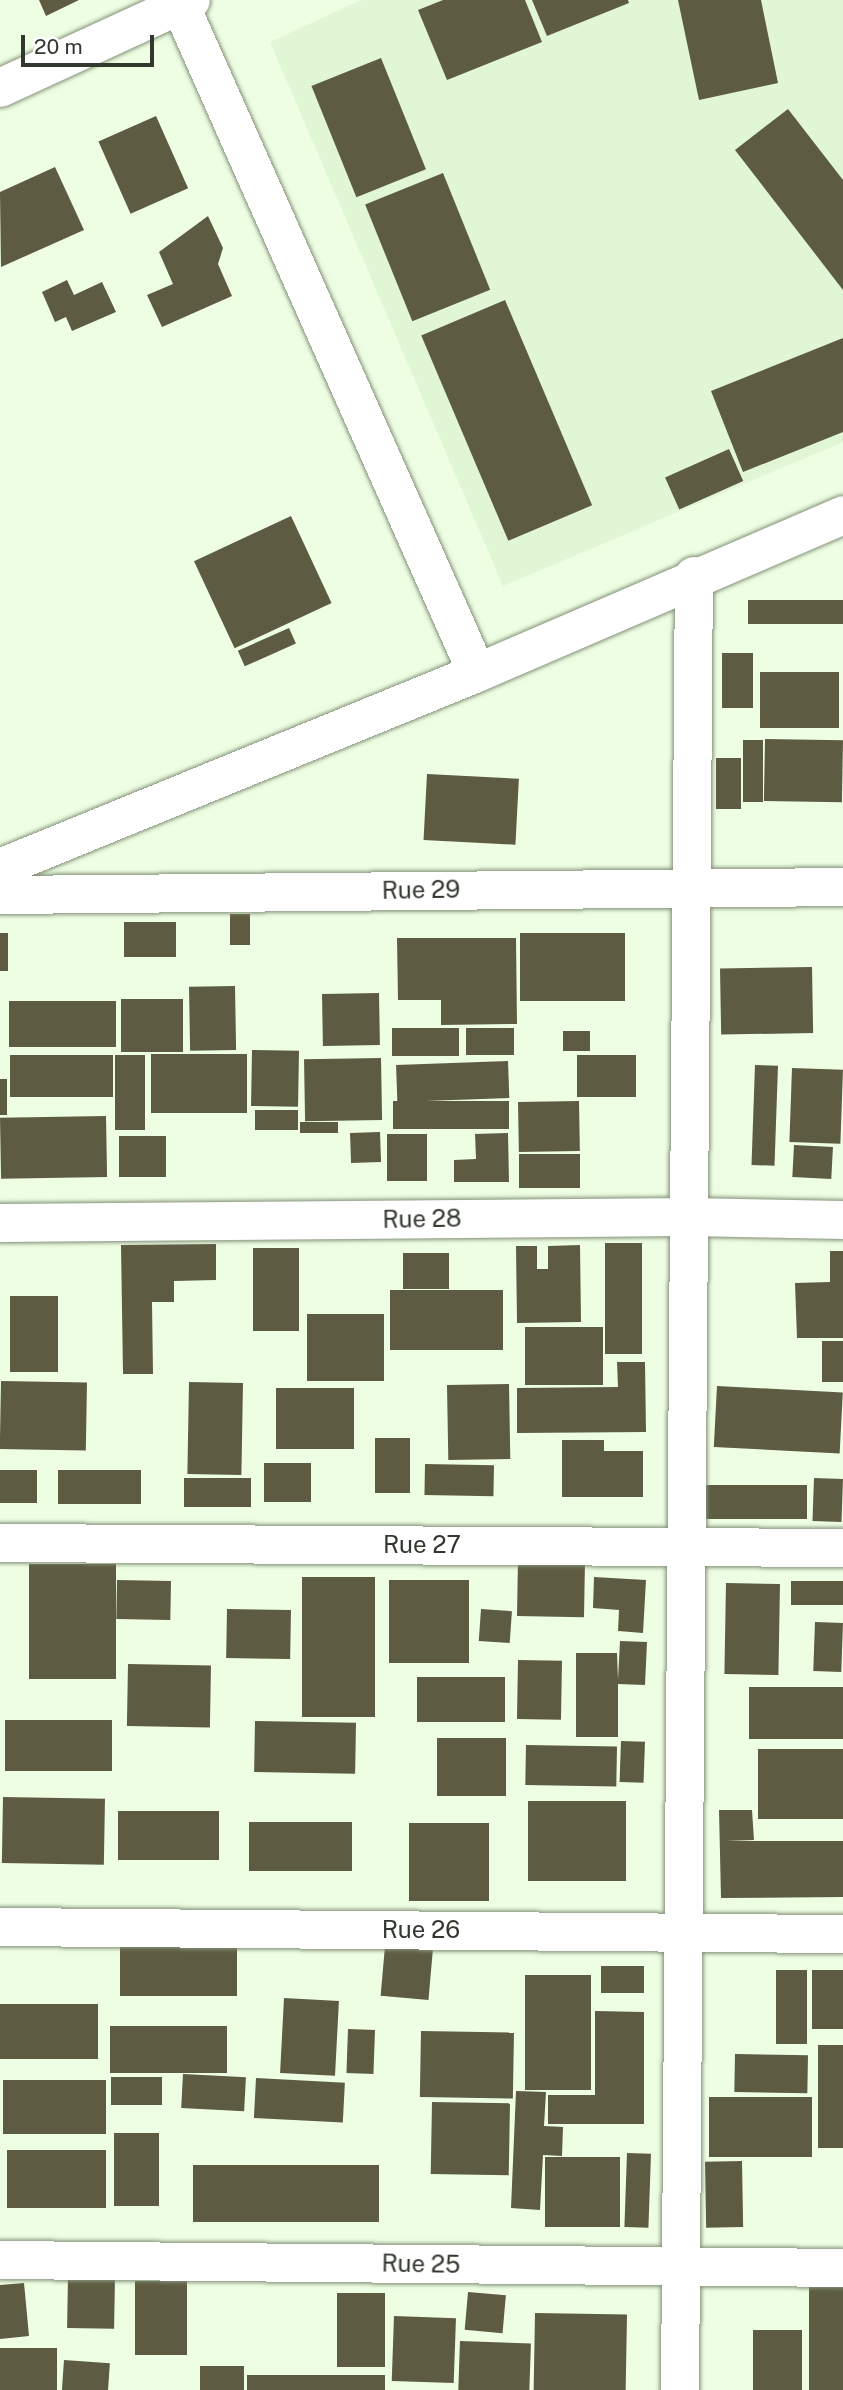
<!DOCTYPE html>
<style>
body{margin:0}
#map{position:relative;width:843px;height:2390px;overflow:hidden;background:#eefee3;font-family:"Public Sans",sans-serif}
div>[style]{position:absolute}
.built>*{inset:0;background:#e1f6d4}
.building>*{inset:0;background:#5d5b41;transform-origin:0 0}
.roads{filter:drop-shadow(0 0 2px #829178) drop-shadow(0 0 2px #829178)}
.minor>*{height:38px;margin:-19px;padding:0 19px;transform-origin:19px;border-radius:19px;background:#fff}
span{translate:-50% -50%;white-space:nowrap;text-align:center;line-height:1.15;-webkit-text-stroke:7px #fff;paint-order:stroke}
.street-label{font-size:24px;color:#32382e}
.scale{position:absolute;left:21px;top:35px;width:133px;height:32px;box-sizing:border-box;border:4px solid #32382e;border-top:0;padding-left:9px;font-size:21px;line-height:24px;white-space:nowrap;color:#32382e;-webkit-text-stroke:5px #fff;paint-order:stroke}
</style>
<div id="map">
<div class="built">
<div style="clip-path:polygon(361px 0,843px 0,843px 442px,503px 586px,270px 42px)"></div>
</div>
<div class="building">
<div style="clip-path:polygon(39px 0,79px 0,46px 16px)"></div>
<div style="clip-path:polygon(443px 0,525px 0,542px 42px,447px 80px,418px 10px)"></div>
<div style="clip-path:polygon(532px 0,628px 0,629px 3px,547px 36px)"></div>
<div style="clip-path:polygon(678px 0,761px 0,778px 83px,699px 100px)"></div>
<div style="left:381px;top:58px;width:120px;height:75px;rotate:68deg"></div>
<div style="clip-path:polygon(788px 109px,843px 180px,843px 290px,735px 150px)"></div>
<div style="left:156px;top:116px;width:79px;height:63px;rotate:66deg"></div>
<div style="clip-path:polygon(55px 167px,84px 230px,1px 267px,0 192px)"></div>
<div style="left:443px;top:173px;width:126px;height:84px;rotate:68deg"></div>
<div style="clip-path:polygon(208px 216px,223px 248px,218px 264px,232px 296px,162px 327px,147px 295px,173px 284px,159px 252px)"></div>
<div style="clip-path:polygon(67px 280px,74px 295px,102px 282px,116px 312px,72px 331px,66px 317px,55px 322px,42px 292px)"></div>
<div style="left:505px;top:300px;width:223px;height:91px;rotate:67deg"></div>
<div style="clip-path:polygon(843px 338px,843px 432px,743px 472px,711px 391px)"></div>
<div style="left:729px;top:449px;width:35px;height:70px;rotate:66deg"></div>
<div style="left:291px;top:516px;width:96px;height:107px;rotate:65deg"></div>
<div style="left:843px;top:600px;width:24px;height:95px;rotate:90deg"></div>
<div style="left:289px;top:628px;width:17px;height:56px;rotate:66deg"></div>
<div style="left:722px;top:653px;width:31px;height:55px"></div>
<div style="left:760px;top:672px;width:79px;height:56px"></div>
<div style="left:765px;top:739px;width:78px;height:62px;rotate:1deg"></div>
<div style="left:743px;top:740px;width:20px;height:62px"></div>
<div style="left:716px;top:758px;width:25px;height:51px"></div>
<div style="left:427px;top:774px;width:92px;height:66px;rotate:3deg"></div>
<div style="left:250px;top:914px;width:31px;height:20px;rotate:90deg"></div>
<div style="left:124px;top:922px;width:52px;height:35px"></div>
<div style="left:0;top:933px;width:8px;height:38px"></div>
<div style="left:520px;top:933px;width:105px;height:68px"></div>
<div style="clip-path:polygon(397px 938px,516px 938px,517px 1024px,441px 1025px,441px 1000px,398px 1000px)"></div>
<div style="left:812px;top:967px;width:66px;height:92px;rotate:89deg"></div>
<div style="left:235px;top:986px;width:64px;height:46px;rotate:89deg"></div>
<div style="left:379px;top:993px;width:52px;height:57px;rotate:89deg"></div>
<div style="left:121px;top:999px;width:62px;height:53px"></div>
<div style="left:116px;top:1001px;width:46px;height:107px;rotate:90deg"></div>
<div style="left:392px;top:1028px;width:67px;height:28px"></div>
<div style="left:514px;top:1028px;width:27px;height:48px;rotate:90deg"></div>
<div style="left:563px;top:1031px;width:27px;height:20px"></div>
<div style="left:252px;top:1050px;width:47px;height:56px;rotate:1deg"></div>
<div style="left:151px;top:1054px;width:96px;height:59px"></div>
<div style="left:10px;top:1055px;width:103px;height:42px"></div>
<div style="left:115px;top:1055px;width:30px;height:75px"></div>
<div style="left:577px;top:1055px;width:59px;height:42px"></div>
<div style="left:381px;top:1058px;width:62px;height:77px;rotate:89deg"></div>
<div style="left:508px;top:1061px;width:37px;height:112px;rotate:88deg"></div>
<div style="left:755px;top:1065px;width:23px;height:100px;rotate:2deg"></div>
<div style="left:792px;top:1068px;width:51px;height:74px;rotate:2deg"></div>
<div style="left:0;top:1079px;width:7px;height:36px"></div>
<div style="left:509px;top:1101px;width:28px;height:116px;rotate:90deg"></div>
<div style="left:579px;top:1101px;width:50px;height:61px;rotate:89deg"></div>
<div style="left:255px;top:1110px;width:43px;height:20px"></div>
<div style="left:106px;top:1116px;width:61px;height:106px;rotate:89deg"></div>
<div style="left:300px;top:1122px;width:38px;height:11px"></div>
<div style="left:380px;top:1132px;width:30px;height:30px;rotate:88deg"></div>
<div style="clip-path:polygon(508px 1133px,509px 1182px,454px 1182px,454px 1160px,476px 1159px,475px 1134px)"></div>
<div style="left:387px;top:1134px;width:40px;height:47px"></div>
<div style="left:119px;top:1136px;width:47px;height:41px"></div>
<div style="left:794px;top:1145px;width:39px;height:32px;rotate:3deg"></div>
<div style="left:519px;top:1154px;width:61px;height:34px"></div>
<div style="left:605px;top:1243px;width:37px;height:111px"></div>
<div style="clip-path:polygon(216px 1244px,216px 1280px,174px 1281px,174px 1302px,152px 1302px,153px 1374px,123px 1374px,121px 1245px)"></div>
<div style="clip-path:polygon(580px 1245px,581px 1322px,517px 1323px,516px 1246px,537px 1246px,537px 1269px,548px 1269px,548px 1246px)"></div>
<div style="left:253px;top:1248px;width:46px;height:83px"></div>
<div style="clip-path:polygon(830px 1251px,843px 1251px,843px 1338px,797px 1338px,795px 1283px,830px 1282px)"></div>
<div style="left:449px;top:1253px;width:36px;height:46px;rotate:90deg"></div>
<div style="left:390px;top:1290px;width:113px;height:60px"></div>
<div style="left:10px;top:1296px;width:48px;height:76px"></div>
<div style="left:307px;top:1314px;width:77px;height:67px"></div>
<div style="left:525px;top:1327px;width:78px;height:58px"></div>
<div style="left:822px;top:1341px;width:21px;height:41px"></div>
<div style="clip-path:polygon(617px 1362px,645px 1362px,646px 1432px,517px 1433px,517px 1388px,618px 1387px)"></div>
<div style="left:1px;top:1381px;width:86px;height:68px;rotate:1deg"></div>
<div style="left:189px;top:1382px;width:54px;height:92px;rotate:1deg"></div>
<div style="left:509px;top:1384px;width:75px;height:62px;rotate:89deg"></div>
<div style="left:717px;top:1386px;width:126px;height:61px;rotate:3deg"></div>
<div style="left:276px;top:1388px;width:78px;height:61px"></div>
<div style="left:375px;top:1438px;width:35px;height:55px"></div>
<div style="clip-path:polygon(562px 1440px,604px 1440px,604px 1451px,643px 1451px,643px 1497px,562px 1497px)"></div>
<div style="left:264px;top:1463px;width:47px;height:39px"></div>
<div style="left:425px;top:1464px;width:69px;height:31px;rotate:1deg"></div>
<div style="left:0;top:1470px;width:37px;height:33px"></div>
<div style="left:58px;top:1470px;width:83px;height:34px"></div>
<div style="left:184px;top:1478px;width:67px;height:29px"></div>
<div style="left:814px;top:1478px;width:29px;height:43px;rotate:2deg"></div>
<div style="left:697px;top:1485px;width:110px;height:34px"></div>
<div style="left:518px;top:1559px;width:67px;height:57px;rotate:1deg"></div>
<div style="left:29px;top:1564px;width:87px;height:115px"></div>
<div style="left:302px;top:1577px;width:73px;height:140px"></div>
<div style="clip-path:polygon(594px 1577px,646px 1580px,643px 1633px,618px 1631px,619px 1610px,593px 1608px)"></div>
<div style="left:117px;top:1580px;width:54px;height:39px;rotate:1deg"></div>
<div style="left:389px;top:1580px;width:80px;height:83px"></div>
<div style="left:791px;top:1581px;width:52px;height:24px"></div>
<div style="left:726px;top:1583px;width:54px;height:91px;rotate:1deg"></div>
<div style="left:227px;top:1609px;width:64px;height:49px;rotate:1deg"></div>
<div style="left:481px;top:1609px;width:31px;height:32px;rotate:4deg"></div>
<div style="left:815px;top:1622px;width:28px;height:49px;rotate:2deg"></div>
<div style="clip-path:polygon(620px 1641px,647px 1642px,645px 1685px,618px 1684px,618px 1737px,576px 1737px,576px 1653px,617px 1653px,618px 1680px)"></div>
<div style="left:518px;top:1660px;width:44px;height:59px;rotate:1deg"></div>
<div style="left:128px;top:1664px;width:83px;height:62px;rotate:1deg"></div>
<div style="left:505px;top:1677px;width:45px;height:88px;rotate:90deg"></div>
<div style="left:749px;top:1687px;width:94px;height:52px"></div>
<div style="left:5px;top:1720px;width:107px;height:51px"></div>
<div style="left:255px;top:1721px;width:101px;height:51px;rotate:1deg"></div>
<div style="left:437px;top:1738px;width:69px;height:58px"></div>
<div style="left:621px;top:1741px;width:24px;height:41px;rotate:2deg"></div>
<div style="left:526px;top:1745px;width:91px;height:40px;rotate:1deg"></div>
<div style="left:758px;top:1749px;width:85px;height:70px"></div>
<div style="left:3px;top:1797px;width:102px;height:66px;rotate:1deg"></div>
<div style="left:528px;top:1801px;width:98px;height:80px"></div>
<div style="clip-path:polygon(719px 1810px,752px 1810px,754px 1840px,726px 1841px,843px 1841px,843px 1897px,721px 1898px)"></div>
<div style="left:118px;top:1811px;width:101px;height:49px"></div>
<div style="left:249px;top:1822px;width:103px;height:49px"></div>
<div style="left:409px;top:1823px;width:80px;height:78px"></div>
<div style="left:120px;top:1944px;width:117px;height:52px"></div>
<div style="left:385px;top:1946px;width:48px;height:50px;rotate:5deg"></div>
<div style="left:601px;top:1966px;width:43px;height:27px"></div>
<div style="left:776px;top:1970px;width:31px;height:74px"></div>
<div style="left:812px;top:1970px;width:31px;height:59px"></div>
<div style="left:525px;top:1975px;width:66px;height:115px"></div>
<div style="left:284px;top:1998px;width:55px;height:75px;rotate:3deg"></div>
<div style="left:0;top:2004px;width:98px;height:55px"></div>
<div style="clip-path:polygon(595px 2011px,644px 2012px,644px 2124px,548px 2124px,548px 2095px,595px 2095px)"></div>
<div style="left:110px;top:2026px;width:117px;height:47px"></div>
<div style="left:348px;top:2029px;width:27px;height:44px;rotate:2deg"></div>
<div style="left:421px;top:2031px;width:93px;height:66px;rotate:1deg"></div>
<div style="left:818px;top:2045px;width:25px;height:103px"></div>
<div style="left:735px;top:2054px;width:73px;height:38px;rotate:1deg"></div>
<div style="left:183px;top:2074px;width:63px;height:34px;rotate:3deg"></div>
<div style="left:111px;top:2077px;width:51px;height:28px"></div>
<div style="left:256px;top:2078px;width:89px;height:40px;rotate:3deg"></div>
<div style="left:3px;top:2080px;width:103px;height:54px"></div>
<div style="clip-path:polygon(516px 2091px,546px 2092px,544px 2126px,563px 2127px,562px 2156px,543px 2155px,540px 2210px,511px 2208px)"></div>
<div style="left:709px;top:2097px;width:103px;height:60px"></div>
<div style="left:432px;top:2102px;width:78px;height:72px;rotate:1deg"></div>
<div style="left:114px;top:2133px;width:45px;height:73px"></div>
<div style="left:7px;top:2150px;width:99px;height:58px"></div>
<div style="left:627px;top:2153px;width:24px;height:74px;rotate:2deg"></div>
<div style="left:545px;top:2157px;width:75px;height:70px"></div>
<div style="left:742px;top:2161px;width:66px;height:37px;rotate:89deg"></div>
<div style="left:193px;top:2165px;width:186px;height:57px"></div>
<div style="left:68px;top:2276px;width:47px;height:52px;rotate:1deg"></div>
<div style="left:135px;top:2281px;width:52px;height:74px"></div>
<div style="clip-path:polygon(24px 2283px,29px 2336px,0 2339px,0 2285px)"></div>
<div style="left:809px;top:2285px;width:34px;height:105px"></div>
<div style="left:468px;top:2292px;width:38px;height:38px;rotate:5deg"></div>
<div style="left:337px;top:2293px;width:48px;height:74px"></div>
<div style="left:535px;top:2313px;width:92px;height:77px;rotate:1deg"></div>
<div style="left:394px;top:2316px;width:62px;height:65px;rotate:2deg"></div>
<div style="left:753px;top:2330px;width:49px;height:60px"></div>
<div style="left:460px;top:2341px;width:71px;height:49px;rotate:2deg"></div>
<div style="left:0;top:2348px;width:57px;height:42px"></div>
<div style="left:64px;top:2360px;width:46px;height:30px;rotate:4deg"></div>
<div style="left:200px;top:2366px;width:44px;height:24px"></div>
<div style="left:247px;top:2375px;width:138px;height:15px"></div>
</div>
<div class="roads">
<div class="minor">
<div style="left:178px;top:0;width:736px;rotate:66.05deg"></div>
<div style="left:0;top:88px;width:210px;rotate:-24.7deg"></div>
<div style="left:0;top:868px;width:515px;rotate:-22.23deg"></div>
<div style="left:477px;top:673px;width:399px;rotate:-23.3deg"></div>
<div style="left:0;top:895px;width:843px;rotate:-0.54deg"></div>
<div style="left:0;top:1223px;width:689px;rotate:-0.5deg"></div>
<div style="left:689px;top:1217px;width:154px;rotate:1.1deg"></div>
<div style="left:0;top:1543px;width:843px;rotate:0.34deg"></div>
<div style="left:0;top:1927px;width:843px;rotate:0.48deg"></div>
<div style="left:0;top:2260px;width:843px;rotate:0.54deg"></div>
<div style="left:680px;top:2390px;width:1814px;rotate:-89.56deg"></div>
</div>
</div>
<div class="street-label">
<span style="left:421px;top:890px;rotate:-1deg">Rue 29</span>
<span style="left:422px;top:1219px;rotate:-1deg">Rue 28</span>
<span style="left:422px;top:1545px">Rue 27</span>
<span style="left:421px;top:1930px">Rue 26</span>
<span style="left:421px;top:2264px;rotate:1deg">Rue 25</span>
</div>
<div class="scale">20 m</div>
</div>
